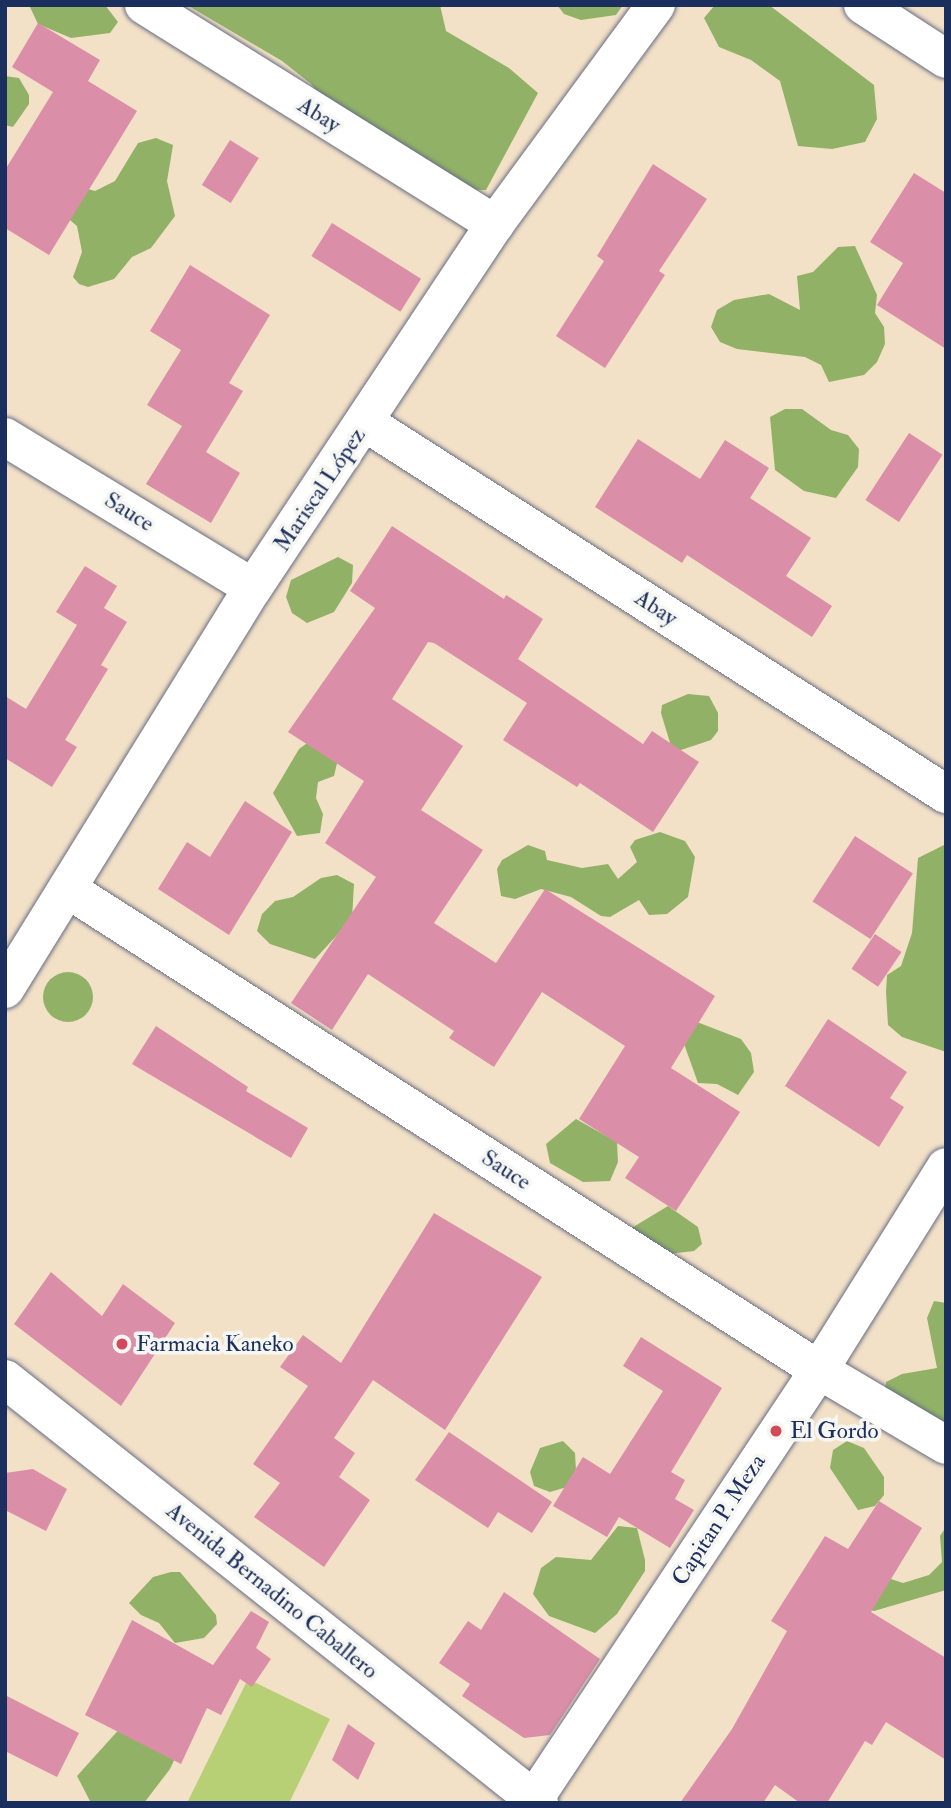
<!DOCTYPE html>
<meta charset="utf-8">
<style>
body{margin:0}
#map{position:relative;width:951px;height:1808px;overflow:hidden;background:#f3e1c7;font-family:"IM FELL Double Pica",serif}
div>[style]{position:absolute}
.green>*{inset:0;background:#b7d075}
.forest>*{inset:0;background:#91b266}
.round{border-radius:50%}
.building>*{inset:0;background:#db8ea8;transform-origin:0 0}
.roads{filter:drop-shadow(0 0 2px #676d83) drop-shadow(0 0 2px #676d83)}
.minor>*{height:38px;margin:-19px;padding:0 19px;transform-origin:19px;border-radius:19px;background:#fff}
.dots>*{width:19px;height:19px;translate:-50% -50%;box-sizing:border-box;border:4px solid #f6f6f2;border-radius:50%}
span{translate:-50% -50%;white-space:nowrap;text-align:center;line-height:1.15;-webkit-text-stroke:7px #f6f6f2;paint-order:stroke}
.street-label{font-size:23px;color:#1b2f5e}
.poi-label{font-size:23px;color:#1b2f5e}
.left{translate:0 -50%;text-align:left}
.frame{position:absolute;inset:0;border:7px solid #1b2f5e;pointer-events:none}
</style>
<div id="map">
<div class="green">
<div style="clip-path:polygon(248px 1679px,330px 1719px,289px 1803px,187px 1803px)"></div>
</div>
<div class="forest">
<div style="clip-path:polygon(29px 5px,105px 5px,118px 22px,110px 33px,71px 38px,38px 24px)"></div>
<div style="clip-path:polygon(187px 5px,440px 5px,446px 31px,509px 68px,538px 93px,486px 190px,416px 188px,386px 168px,310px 83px,282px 61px)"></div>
<div style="clip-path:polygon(557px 5px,623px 5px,616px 15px,581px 20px,564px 14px)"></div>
<div style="clip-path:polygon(715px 5px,769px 5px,874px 85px,877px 119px,865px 142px,832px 149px,798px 146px,780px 81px,751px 60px,719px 47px,704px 18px)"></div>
<div style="clip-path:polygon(5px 76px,19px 78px,29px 95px,29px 104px,13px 127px,5px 125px)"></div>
<div style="clip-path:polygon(156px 138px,173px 145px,167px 181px,175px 216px,151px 248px,132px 257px,114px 279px,88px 287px,79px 284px,73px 277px,82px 252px,77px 226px,64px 215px,78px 186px,95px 191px,115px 181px,138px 143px)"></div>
<div style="clip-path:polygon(855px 246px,877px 295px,875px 313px,884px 327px,885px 344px,877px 362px,864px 375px,829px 382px,821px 365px,805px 357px,737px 349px,720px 342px,711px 327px,717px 310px,734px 300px,769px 294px,800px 310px,797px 276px,813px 272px,838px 247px)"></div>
<div style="clip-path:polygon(785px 409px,802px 409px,831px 430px,848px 435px,859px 449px,858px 467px,836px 498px,804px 491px,775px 470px,770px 417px)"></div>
<div style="clip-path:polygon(338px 557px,353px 565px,352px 583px,334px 612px,307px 623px,292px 613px,286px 597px,291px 580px)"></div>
<div style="clip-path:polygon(688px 694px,709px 696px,718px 713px,718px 731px,711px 740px,678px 751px,671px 746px,661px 713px,662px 705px)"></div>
<div style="clip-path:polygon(314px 738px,338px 759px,334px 776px,318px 782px,316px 798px,323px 814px,320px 833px,297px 836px,273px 793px,299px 749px)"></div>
<div style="clip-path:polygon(660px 832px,685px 841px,695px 857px,688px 897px,667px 914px,649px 915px,639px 900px,610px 917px,601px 916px,571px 897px,541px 889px,515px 899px,501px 896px,497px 869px,502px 860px,528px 845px,545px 851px,547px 860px,582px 868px,608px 864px,618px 879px,637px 862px,630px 847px,635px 840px)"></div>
<div style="clip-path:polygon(946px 844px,946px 1052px,902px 1037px,888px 1025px,886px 992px,887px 975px,901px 966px,912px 933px,918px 858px)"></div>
<div style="clip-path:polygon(337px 875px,354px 884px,352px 919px,315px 959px,270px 944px,257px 931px,262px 914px,275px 901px,293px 897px,321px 878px)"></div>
<div class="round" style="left:43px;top:972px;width:50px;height:50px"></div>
<div style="clip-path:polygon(697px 1022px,741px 1039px,751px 1053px,754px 1072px,738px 1095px,717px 1084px,698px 1083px,683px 1041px)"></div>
<div style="clip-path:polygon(576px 1119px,617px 1142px,618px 1162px,610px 1181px,583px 1182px,550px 1163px,546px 1144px)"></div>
<div style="clip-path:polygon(668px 1206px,698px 1227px,702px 1244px,694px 1251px,651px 1256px,630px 1229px)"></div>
<div style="clip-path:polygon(934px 1301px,946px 1303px,946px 1434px,884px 1400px,886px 1382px,902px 1374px,937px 1368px,927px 1318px)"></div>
<div style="clip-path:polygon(563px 1441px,575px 1453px,576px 1471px,567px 1487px,550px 1492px,534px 1486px,530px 1472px,540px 1448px)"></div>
<div style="clip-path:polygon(847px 1441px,864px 1448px,884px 1477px,884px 1495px,875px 1506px,858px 1510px,830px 1468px,833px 1450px)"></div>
<div style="clip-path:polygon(618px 1526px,637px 1528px,645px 1560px,645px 1571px,617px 1614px,595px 1633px,549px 1616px,533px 1594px,541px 1568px,556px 1557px,591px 1560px)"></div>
<div style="clip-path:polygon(946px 1527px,946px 1590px,874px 1611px,856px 1607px,885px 1577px,903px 1583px,929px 1575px,942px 1562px,940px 1536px)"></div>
<div style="clip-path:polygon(171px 1572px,180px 1572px,216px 1615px,217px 1624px,204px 1638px,175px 1643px,159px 1623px,141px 1615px,129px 1603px,153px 1577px)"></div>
<div style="clip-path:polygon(123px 1725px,186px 1734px,170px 1769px,144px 1803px,91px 1803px,77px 1776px)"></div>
</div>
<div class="building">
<div style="clip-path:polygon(38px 23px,100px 60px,88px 81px,137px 111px,49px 255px,5px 228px,5px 170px,53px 92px,12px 67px)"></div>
<div style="left:230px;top:140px;width:34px;height:53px;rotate:32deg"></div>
<div style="clip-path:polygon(653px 164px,707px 199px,659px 271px,665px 275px,605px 368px,556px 336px,604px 261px,597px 256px)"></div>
<div style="clip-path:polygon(914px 173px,946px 193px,946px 349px,877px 305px,903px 263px,870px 242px)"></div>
<div style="left:332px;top:223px;width:105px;height:39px;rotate:32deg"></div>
<div style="clip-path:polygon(190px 265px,270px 315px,229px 383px,243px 391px,206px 452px,240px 473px,211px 523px,146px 484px,182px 426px,147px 405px,181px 350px,150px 331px)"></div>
<div style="left:909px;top:433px;width:40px;height:80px;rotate:33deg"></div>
<div style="clip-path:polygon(638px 439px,700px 479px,725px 440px,769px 468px,750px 498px,811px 538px,786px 576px,832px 606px,812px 637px,687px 555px,682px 563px,595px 507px)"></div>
<div style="clip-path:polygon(392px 526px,504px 599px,506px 595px,543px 619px,518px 659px,643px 744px,652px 731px,699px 762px,653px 832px,580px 783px,577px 787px,503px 740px,527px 703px,434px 643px,428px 642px,392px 699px,463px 746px,421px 810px,483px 850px,434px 923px,496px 963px,545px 889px,715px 996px,671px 1068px,740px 1112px,676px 1211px,625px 1178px,639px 1157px,579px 1119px,625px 1046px,542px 992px,494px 1067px,449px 1038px,454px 1031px,368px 974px,332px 1030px,291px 1003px,376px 877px,325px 843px,364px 781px,288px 732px,375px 608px,350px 591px)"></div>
<div style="clip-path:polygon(85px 566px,117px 586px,104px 608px,127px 622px,101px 665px,108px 669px,65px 740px,77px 747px,52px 787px,5px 758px,5px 696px,26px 709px,77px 625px,56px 612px)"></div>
<div style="clip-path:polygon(245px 801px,292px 832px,229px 935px,158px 889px,187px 842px,210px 857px)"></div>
<div style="left:855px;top:836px;width:69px;height:78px;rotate:33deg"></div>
<div style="left:875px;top:934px;width:32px;height:42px;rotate:34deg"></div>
<div style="clip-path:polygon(828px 1019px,907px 1072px,890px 1098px,904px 1107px,879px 1147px,785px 1086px)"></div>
<div style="clip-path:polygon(156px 1026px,248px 1087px,246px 1091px,308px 1128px,291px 1158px,132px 1064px)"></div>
<div style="clip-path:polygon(434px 1213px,542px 1277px,445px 1430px,373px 1380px,334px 1438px,355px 1453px,339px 1477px,370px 1500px,324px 1567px,254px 1517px,280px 1483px,253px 1464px,308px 1386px,280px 1367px,303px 1335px,341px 1363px)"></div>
<div style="clip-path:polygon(51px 1272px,102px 1316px,123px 1284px,175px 1323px,121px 1406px,14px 1324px)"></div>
<div style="clip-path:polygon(641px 1337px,722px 1388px,671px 1472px,685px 1480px,675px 1499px,694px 1510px,670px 1548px,619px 1517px,607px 1537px,553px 1506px,583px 1457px,610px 1474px,663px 1391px,623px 1366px)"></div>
<div style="clip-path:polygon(449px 1432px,552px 1502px,532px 1533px,498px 1512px,488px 1528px,415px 1480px)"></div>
<div style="clip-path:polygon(33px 1469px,67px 1489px,46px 1531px,5px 1510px,5px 1473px)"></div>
<div style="clip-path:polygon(879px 1501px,922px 1528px,871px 1612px,946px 1658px,946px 1760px,886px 1722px,872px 1745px,865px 1741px,827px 1803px,800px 1803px,775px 1785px,763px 1803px,680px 1803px,732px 1729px,787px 1631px,771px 1621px,825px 1536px,848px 1549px)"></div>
<div style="clip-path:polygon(504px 1592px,600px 1659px,550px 1735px,524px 1738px,462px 1696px,470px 1684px,439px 1663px,468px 1621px,481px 1630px)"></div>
<div style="clip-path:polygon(251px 1611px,269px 1622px,256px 1648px,271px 1659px,252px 1687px,240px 1679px,221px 1715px,207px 1708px,181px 1764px,85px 1715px,132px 1620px,213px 1665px)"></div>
<div style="clip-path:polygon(5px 1695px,79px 1733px,57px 1777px,5px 1751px)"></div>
<div style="clip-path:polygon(348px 1724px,375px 1743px,358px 1780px,332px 1760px)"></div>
</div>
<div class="roads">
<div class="minor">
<div style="left:144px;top:5px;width:414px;rotate:32deg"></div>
<div style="left:863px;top:5px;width:99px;rotate:33deg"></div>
<div style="left:366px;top:423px;width:689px;rotate:32.61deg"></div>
<div style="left:5px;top:437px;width:290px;rotate:31.3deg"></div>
<div style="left:69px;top:890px;width:890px;rotate:32.62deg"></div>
<div style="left:819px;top:1370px;width:147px;rotate:30.6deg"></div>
<div style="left:5px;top:989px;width:471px;rotate:-58.3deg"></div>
<div style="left:253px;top:588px;width:437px;rotate:-56.4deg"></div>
<div style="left:495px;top:224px;width:272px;rotate:-53.7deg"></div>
<div style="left:5px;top:1379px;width:682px;rotate:38.45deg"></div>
<div style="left:534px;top:1799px;width:515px;rotate:-56.4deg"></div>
<div style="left:819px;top:1370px;width:239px;rotate:-58deg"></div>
</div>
</div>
<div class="dots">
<div style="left:122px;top:1344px;background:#d1495b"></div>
<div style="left:776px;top:1431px;background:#d1495b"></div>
</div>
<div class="street-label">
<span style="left:319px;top:115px;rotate:32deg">Abay</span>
<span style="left:320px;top:490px;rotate:-56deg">Mariscal López</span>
<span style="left:129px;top:512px;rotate:32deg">Sauce</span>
<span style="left:656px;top:608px;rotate:33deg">Abay</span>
<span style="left:506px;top:1170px;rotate:33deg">Sauce</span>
<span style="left:719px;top:1520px;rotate:-57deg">Capitan P. Meza</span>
<span style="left:272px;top:1591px;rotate:39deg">Avenida Bernadino Caballero</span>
</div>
<div class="poi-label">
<span class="left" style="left:136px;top:1344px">Farmacia Kaneko</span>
<span class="left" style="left:790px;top:1431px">El Gordo</span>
</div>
<div class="frame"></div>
</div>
